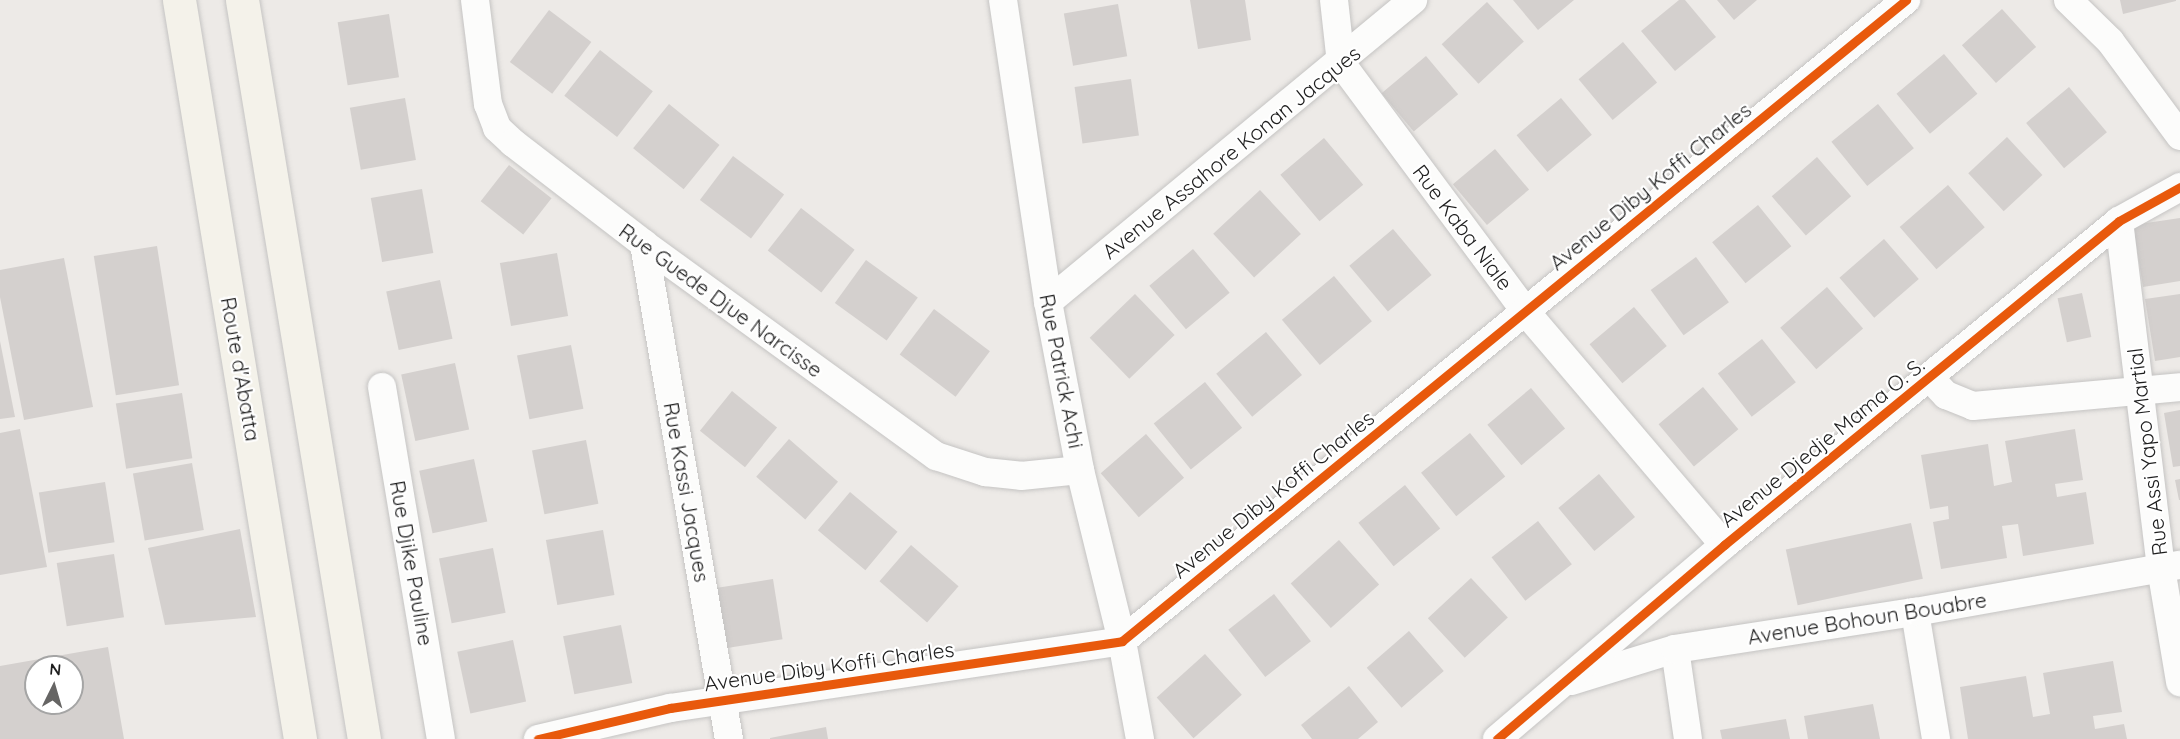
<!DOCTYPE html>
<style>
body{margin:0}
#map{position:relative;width:2180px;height:739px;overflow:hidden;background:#edeae7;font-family:Quicksand,sans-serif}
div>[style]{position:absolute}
.building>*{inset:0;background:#d4d0ce;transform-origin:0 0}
.roads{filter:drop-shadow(0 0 2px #c5c4c3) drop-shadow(0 0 2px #c5c4c3)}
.street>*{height:28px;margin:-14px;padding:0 14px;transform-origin:14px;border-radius:14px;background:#fcfcfb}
.secondary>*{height:33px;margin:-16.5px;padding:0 16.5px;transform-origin:16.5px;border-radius:16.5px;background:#f4f2ea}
.cycleway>*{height:9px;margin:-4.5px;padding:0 4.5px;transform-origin:4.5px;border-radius:4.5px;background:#e8590c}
span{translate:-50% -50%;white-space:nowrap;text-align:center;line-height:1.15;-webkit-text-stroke:4.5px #fff;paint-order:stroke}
.street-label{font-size:21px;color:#1e1e1e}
.north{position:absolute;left:24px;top:655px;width:60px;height:60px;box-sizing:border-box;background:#fff;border:2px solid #a5a5a5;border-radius:50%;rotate:5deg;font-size:16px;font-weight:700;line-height:24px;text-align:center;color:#1e1e1e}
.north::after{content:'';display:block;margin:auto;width:21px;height:27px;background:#666564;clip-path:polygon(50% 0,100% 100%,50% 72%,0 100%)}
</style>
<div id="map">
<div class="building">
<div style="clip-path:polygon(1190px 0,1245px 0,1251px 40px,1198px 49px)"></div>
<div style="clip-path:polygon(1513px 0,1574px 0,1538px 30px)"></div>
<div style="clip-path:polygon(1679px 0,1685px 0,1716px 37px,1675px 71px,1641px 31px)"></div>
<div style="clip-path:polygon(1717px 0,1757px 0,1734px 20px)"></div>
<div style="clip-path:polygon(2120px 0,2176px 0,2176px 1px,2123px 14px)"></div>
<div style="left:1487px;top:2px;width:54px;height:62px;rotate:47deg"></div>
<div style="left:1118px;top:4px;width:53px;height:55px;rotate:80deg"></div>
<div style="left:2002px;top:9px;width:51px;height:54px;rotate:48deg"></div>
<div style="left:549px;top:10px;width:53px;height:65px;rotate:37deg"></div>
<div style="left:389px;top:14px;width:64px;height:52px;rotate:81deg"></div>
<div style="left:1623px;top:42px;width:53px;height:58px;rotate:50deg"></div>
<div style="left:600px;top:50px;width:67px;height:58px;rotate:38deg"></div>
<div style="left:1944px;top:54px;width:52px;height:62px;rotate:50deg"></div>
<div style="left:1426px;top:56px;width:50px;height:58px;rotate:50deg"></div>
<div style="left:1131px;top:79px;width:57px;height:57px;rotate:82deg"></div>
<div style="left:2069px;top:87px;width:59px;height:56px;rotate:50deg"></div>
<div style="left:405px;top:98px;width:63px;height:56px;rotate:80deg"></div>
<div style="left:1561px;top:98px;width:48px;height:58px;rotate:50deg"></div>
<div style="left:669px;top:104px;width:65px;height:57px;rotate:39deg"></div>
<div style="left:1878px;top:104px;width:57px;height:60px;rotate:51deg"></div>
<div style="left:2007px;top:137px;width:52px;height:53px;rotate:47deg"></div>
<div style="left:1324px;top:138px;width:61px;height:57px;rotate:50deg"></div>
<div style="left:1495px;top:149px;width:53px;height:55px;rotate:50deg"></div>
<div style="left:733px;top:156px;width:64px;height:55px;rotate:37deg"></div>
<div style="left:1817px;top:157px;width:52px;height:60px;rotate:49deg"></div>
<div style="left:509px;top:165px;width:54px;height:46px;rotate:38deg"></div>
<div style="left:1948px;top:185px;width:56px;height:64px;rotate:49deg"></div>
<div style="left:422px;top:189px;width:65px;height:52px;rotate:80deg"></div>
<div style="left:1260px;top:190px;width:60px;height:64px;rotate:47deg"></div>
<div style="left:1758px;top:205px;width:53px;height:59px;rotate:51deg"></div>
<div style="left:801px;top:208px;width:68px;height:54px;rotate:38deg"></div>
<div style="clip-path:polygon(2180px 218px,2180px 281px,2143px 287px,2133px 225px)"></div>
<div style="left:1393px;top:229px;width:60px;height:57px;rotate:50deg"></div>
<div style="left:1884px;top:239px;width:53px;height:59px;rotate:49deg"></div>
<div style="left:157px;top:246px;width:141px;height:64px;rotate:81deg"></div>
<div style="left:1193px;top:249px;width:57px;height:57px;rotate:50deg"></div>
<div style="left:557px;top:253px;width:64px;height:58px;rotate:80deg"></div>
<div style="left:1696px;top:257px;width:56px;height:56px;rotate:54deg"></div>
<div style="clip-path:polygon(64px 258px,93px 407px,24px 420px,0 297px,0 270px)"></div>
<div style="left:866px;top:260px;width:64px;height:53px;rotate:36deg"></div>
<div style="left:1334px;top:276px;width:59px;height:68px;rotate:50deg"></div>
<div style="left:440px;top:280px;width:60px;height:55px;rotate:78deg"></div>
<div style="left:1827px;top:287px;width:55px;height:62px;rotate:49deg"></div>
<div style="left:2082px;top:293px;width:45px;height:25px;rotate:78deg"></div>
<div style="left:1135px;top:294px;width:57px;height:63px;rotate:46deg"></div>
<div style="clip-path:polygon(2180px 294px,2180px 357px,2155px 361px,2145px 299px)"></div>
<div style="left:1634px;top:307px;width:51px;height:58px;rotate:50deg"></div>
<div style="left:934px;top:309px;width:70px;height:57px;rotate:37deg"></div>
<div style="left:1266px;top:332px;width:56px;height:65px;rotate:50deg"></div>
<div style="left:1762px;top:339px;width:55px;height:56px;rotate:52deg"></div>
<div style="clip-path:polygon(0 341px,15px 417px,0 419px)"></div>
<div style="left:571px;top:345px;width:65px;height:55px;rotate:79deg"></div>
<div style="left:455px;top:363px;width:68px;height:55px;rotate:78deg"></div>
<div style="left:1205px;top:382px;width:59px;height:66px;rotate:51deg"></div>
<div style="left:1703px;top:387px;width:55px;height:58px;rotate:50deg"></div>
<div style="left:1531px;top:388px;width:53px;height:57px;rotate:50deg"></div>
<div style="left:732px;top:391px;width:58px;height:51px;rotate:39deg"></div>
<div style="left:182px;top:393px;width:66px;height:67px;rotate:81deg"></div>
<div style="clip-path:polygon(2180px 410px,2180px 466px,2173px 467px,2164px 413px)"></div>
<div style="clip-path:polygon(20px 429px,47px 567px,0 575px,0 433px)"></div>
<div style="clip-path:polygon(2075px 429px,2083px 480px,2055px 484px,2057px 497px,2086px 492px,2094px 544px,2023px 556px,2018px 524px,2002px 526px,2007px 558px,1941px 569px,1933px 522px,1949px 519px,1948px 506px,1930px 509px,1921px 455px,1988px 444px,1994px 486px,2012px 482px,2005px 441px)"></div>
<div style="left:1470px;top:433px;width:56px;height:63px;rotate:51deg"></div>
<div style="left:1146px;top:434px;width:58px;height:60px;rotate:49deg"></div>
<div style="left:789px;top:439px;width:65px;height:50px;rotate:41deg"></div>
<div style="left:586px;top:440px;width:65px;height:55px;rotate:79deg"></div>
<div style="left:474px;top:459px;width:64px;height:56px;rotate:78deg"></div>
<div style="left:192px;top:463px;width:68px;height:60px;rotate:80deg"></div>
<div style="left:1599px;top:474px;width:56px;height:53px;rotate:50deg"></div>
<div style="clip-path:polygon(2180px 479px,2180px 500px,2179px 500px,2175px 480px)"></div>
<div style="left:105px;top:482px;width:61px;height:67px;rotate:81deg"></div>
<div style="left:1405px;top:485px;width:56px;height:60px;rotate:51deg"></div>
<div style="left:850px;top:492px;width:62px;height:50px;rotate:40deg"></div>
<div style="left:1538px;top:521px;width:55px;height:59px;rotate:52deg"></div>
<div style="left:1911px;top:523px;width:57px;height:128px;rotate:78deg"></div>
<div style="clip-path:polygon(240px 529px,256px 617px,165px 625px,148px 548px)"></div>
<div style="left:603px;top:530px;width:66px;height:58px;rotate:80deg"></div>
<div style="left:1339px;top:540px;width:60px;height:65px;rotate:48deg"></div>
<div style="left:911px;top:545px;width:63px;height:48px;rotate:41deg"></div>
<div style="left:493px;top:548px;width:66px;height:55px;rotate:79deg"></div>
<div style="left:114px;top:554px;width:64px;height:58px;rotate:81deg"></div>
<div style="left:1471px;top:578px;width:54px;height:59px;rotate:47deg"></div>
<div style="left:773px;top:579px;width:61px;height:61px;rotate:81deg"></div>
<div style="left:1274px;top:594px;width:60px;height:58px;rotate:52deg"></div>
<div style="left:621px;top:625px;width:59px;height:59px;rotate:79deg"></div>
<div style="left:1409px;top:631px;width:53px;height:56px;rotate:49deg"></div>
<div style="left:513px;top:640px;width:63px;height:57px;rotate:78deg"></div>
<div style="clip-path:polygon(evenodd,108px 647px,124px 739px,0 739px,0 666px,108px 647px,36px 667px,72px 667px,72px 703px,36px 703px,36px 667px)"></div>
<div style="left:1205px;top:654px;width:55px;height:65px;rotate:48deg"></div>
<div style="clip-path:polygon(2113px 661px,2122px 712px,2093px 716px,2095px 729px,2124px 724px,2127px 739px,1968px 739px,1960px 687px,2026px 676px,2033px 717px,2050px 714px,2043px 673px)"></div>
<div style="clip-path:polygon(1349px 686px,1378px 722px,1358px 739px,1312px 739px,1301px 725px)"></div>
<div style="clip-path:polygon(1873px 704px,1880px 739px,1808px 739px,1804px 716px)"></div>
<div style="clip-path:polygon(1786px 719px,1790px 739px,1722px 739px,1720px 730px)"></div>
<div style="clip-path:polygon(826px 727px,828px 739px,770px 739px,770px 738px)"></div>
</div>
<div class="roads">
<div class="street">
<div style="left:475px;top:0;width:105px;rotate:82.9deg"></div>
<div style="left:488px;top:104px;width:26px;rotate:69deg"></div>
<div style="left:497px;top:128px;width:22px;rotate:43deg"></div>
<div style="left:513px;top:143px;width:165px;rotate:37.6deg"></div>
<div style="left:644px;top:244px;width:361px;rotate:36deg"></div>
<div style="left:936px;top:456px;width:52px;rotate:18.1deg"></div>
<div style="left:985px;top:472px;width:36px;rotate:6deg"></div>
<div style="left:1021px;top:476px;width:59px;rotate:-5.8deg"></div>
<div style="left:1003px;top:0;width:305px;rotate:81.5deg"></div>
<div style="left:1048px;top:302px;width:171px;rotate:79.2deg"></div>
<div style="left:1080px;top:470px;width:176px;rotate:76.2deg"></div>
<div style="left:1122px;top:641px;width:100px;rotate:79.6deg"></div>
<div style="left:1334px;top:0;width:63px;rotate:83.7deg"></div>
<div style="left:1341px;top:63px;width:309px;rotate:53.4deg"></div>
<div style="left:1525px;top:311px;width:307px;rotate:49.6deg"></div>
<div style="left:2068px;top:0;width:59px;rotate:44.3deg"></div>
<div style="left:2110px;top:41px;width:118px;rotate:53.6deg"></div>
<div style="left:2119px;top:221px;width:350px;rotate:83.1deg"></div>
<div style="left:2161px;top:568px;width:116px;rotate:80.5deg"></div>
<div style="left:644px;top:244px;width:502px;rotate:80.26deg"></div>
<div style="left:1048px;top:302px;width:474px;rotate:-39.6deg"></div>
<div style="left:1929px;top:377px;width:25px;rotate:47deg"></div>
<div style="left:1946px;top:395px;width:29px;rotate:22deg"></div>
<div style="left:1973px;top:406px;width:208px;rotate:-5.2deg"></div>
<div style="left:382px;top:387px;width:357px;rotate:80.5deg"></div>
<div style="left:1915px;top:612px;width:129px;rotate:80.6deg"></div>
<div style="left:1675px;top:649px;width:91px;rotate:81.8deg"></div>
<div style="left:1571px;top:681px;width:109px;rotate:-17.1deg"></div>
<div style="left:1675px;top:649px;width:243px;rotate:-8.8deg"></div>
<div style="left:1915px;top:612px;width:269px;rotate:-10.1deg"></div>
<div style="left:538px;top:739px;width:136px;rotate:-13.2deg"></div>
<div style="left:670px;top:708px;width:457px;rotate:-8.4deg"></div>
<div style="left:1122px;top:641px;width:1013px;rotate:-39.27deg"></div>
<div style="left:1497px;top:739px;width:299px;rotate:-40.5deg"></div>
<div style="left:1724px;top:545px;width:511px;rotate:-39.36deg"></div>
<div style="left:2119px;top:221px;width:70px;rotate:-29.1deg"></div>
</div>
<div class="secondary">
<div style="left:179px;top:0;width:749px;rotate:80.7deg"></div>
<div style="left:242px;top:0;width:749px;rotate:80.63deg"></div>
</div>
</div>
<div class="cycleway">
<div style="left:538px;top:739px;width:136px;rotate:-13.2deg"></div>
<div style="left:670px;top:708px;width:457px;rotate:-8.4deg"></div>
<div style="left:1122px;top:641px;width:1013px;rotate:-39.27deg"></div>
<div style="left:1497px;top:739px;width:299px;rotate:-40.5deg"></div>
<div style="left:1724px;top:545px;width:511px;rotate:-39.36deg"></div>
<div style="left:2119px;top:221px;width:70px;rotate:-29.1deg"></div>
</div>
<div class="street-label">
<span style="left:1231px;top:152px;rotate:-39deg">Avenue Assahore Konan Jacques</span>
<span style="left:1650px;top:186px;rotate:-39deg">Avenue Diby Koffi Charles</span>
<span style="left:1463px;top:227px;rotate:53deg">Rue Kaba Niale</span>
<span style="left:721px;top:300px;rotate:36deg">Rue Guede Djue Narcisse</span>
<span style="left:241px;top:369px;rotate:80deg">Route d'Abatta</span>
<span style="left:1062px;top:371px;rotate:79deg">Rue Patrick Achi</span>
<span style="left:1822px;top:442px;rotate:-39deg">Avenue Djedje Mama O. S.</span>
<span style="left:2147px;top:452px;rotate:-97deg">Rue Assi Yapo Martial</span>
<span style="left:687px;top:492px;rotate:80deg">Rue Kassi Jacques</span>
<span style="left:1273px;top:494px;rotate:-39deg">Avenue Diby Koffi Charles</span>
<span style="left:412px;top:563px;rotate:80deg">Rue Djike Pauline</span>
<span style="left:1867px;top:618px;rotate:-9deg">Avenue Bohoun Bouabre</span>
<span style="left:829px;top:666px;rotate:-8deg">Avenue Diby Koffi Charles</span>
</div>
<div class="north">N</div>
</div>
